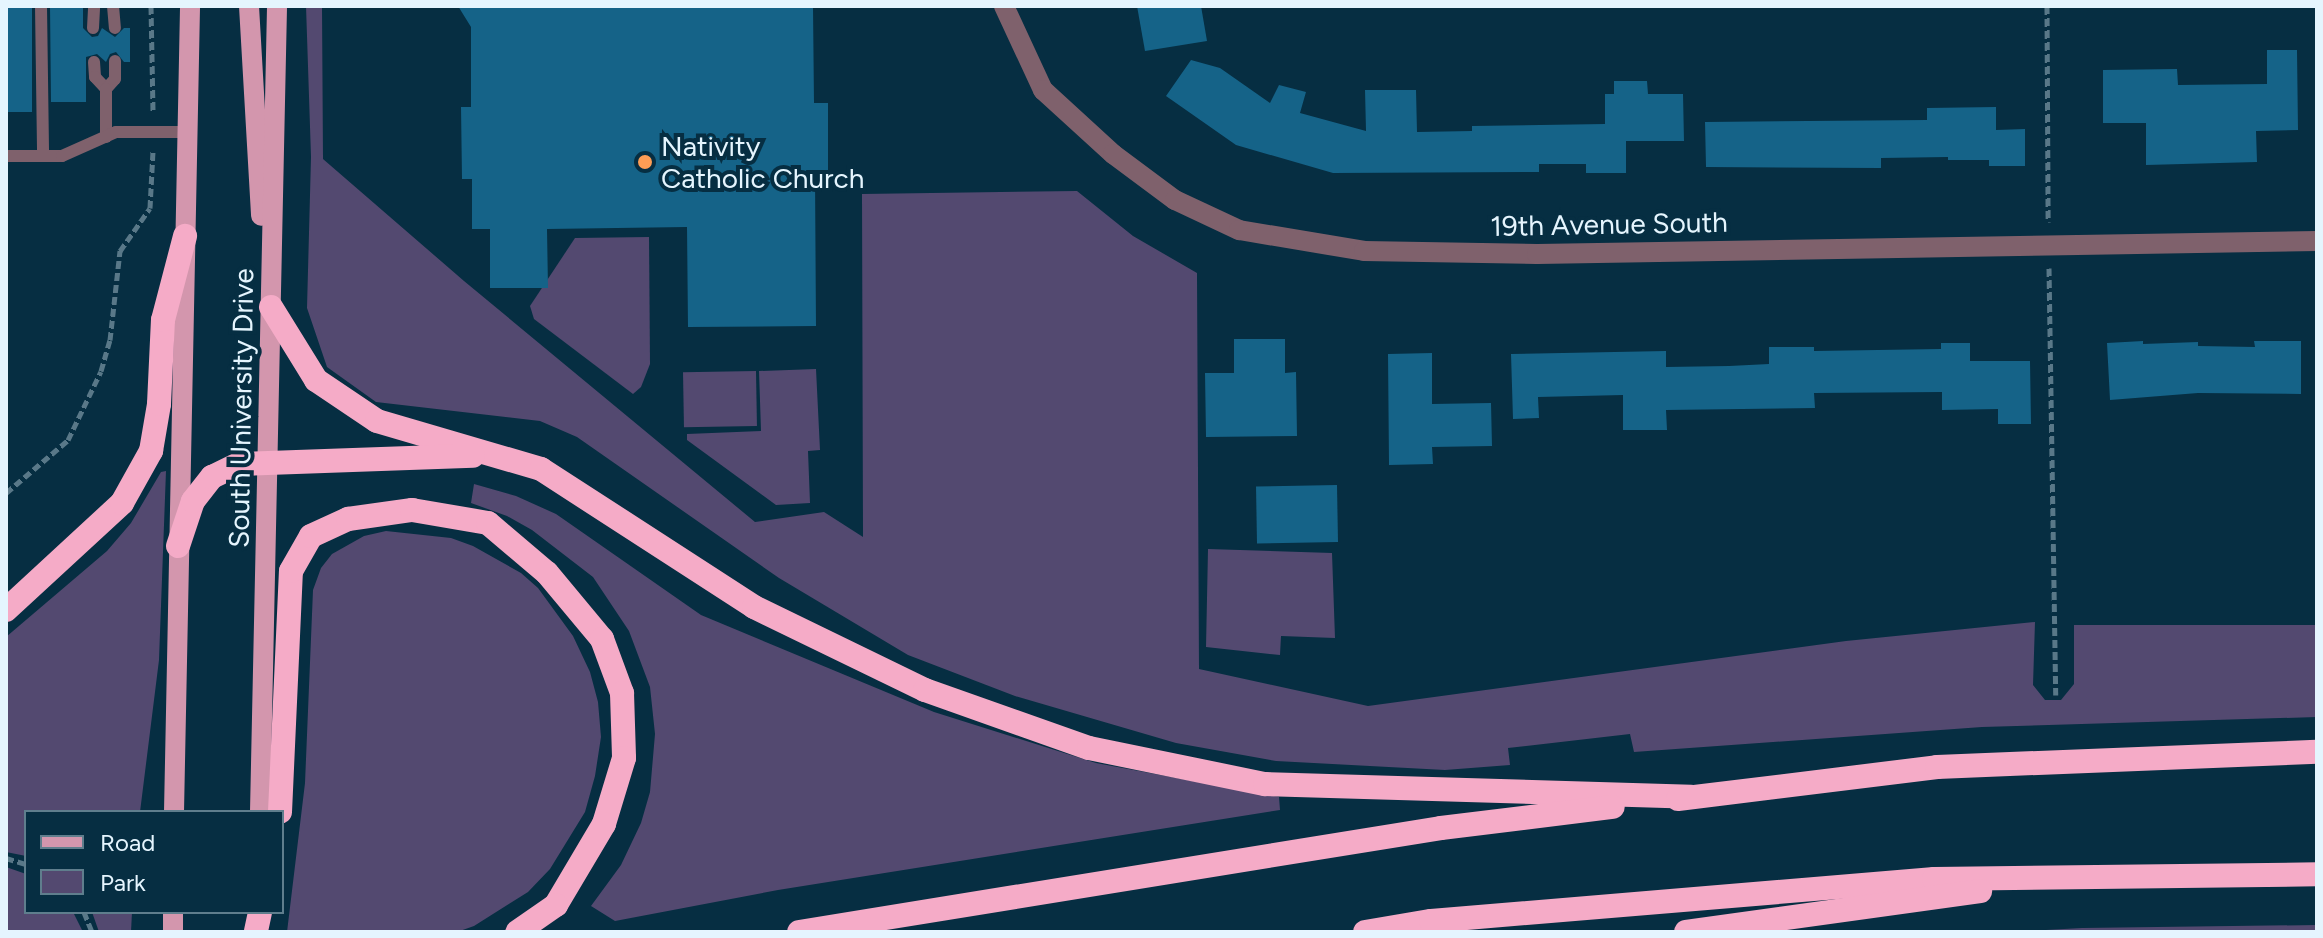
<!DOCTYPE html>
<style>
body{margin:0}
#map{position:relative;width:2323px;height:938px;overflow:hidden;background:#062e42;font-family:Figtree,sans-serif}
div>[style]{position:absolute}
.green>*{inset:0;background:#534970;transform-origin:0 0}
.building>*{inset:0;background:#156388;transform-origin:0 0}
.path>*{height:5px;margin-top:-2.5px;transform-origin:0;background:repeating-linear-gradient(90deg,#597888 0 8px,transparent 0 12px)}
.service>*{height:12px;margin:-6px;padding:0 6px;transform-origin:6px;border-radius:6px;background:#7f616c}
.minor>*{height:20px;margin:-10px;padding:0 10px;transform-origin:10px;border-radius:10px;background:#7f616c}
.primary>*{height:20px;margin:-10px;padding:0 10px;transform-origin:10px;border-radius:10px;background:#d396ad}
.motorway>*{height:24px;margin:-12px;padding:0 12px;transform-origin:12px;border-radius:12px;background:#f5abc7}
.dots>*{width:22px;height:22px;translate:-50% -50%;box-sizing:border-box;border:4px solid #062e42;border-radius:50%}
span{translate:-50% -50%;white-space:nowrap;text-align:center;line-height:1.15;-webkit-text-stroke:8px #062e42;paint-order:stroke}
.poi-label{font-size:28px;color:#e5f5fe}
.left{translate:0 -50%;text-align:left}
.street-label{font-size:28px;color:#e5f5fe}
.frame{position:absolute;inset:0;border:8px solid #e5f5fe;pointer-events:none}
.legend{position:absolute;left:24px;top:810px;width:260px;height:104px;box-sizing:border-box;background:#062e42;border:2px solid #5f7e8d;margin:0;padding:10px 14px;list-style:none;font-size:24px;color:#e5f5fe}
.legend li{display:flex;align-items:center;gap:16px;height:40px}
.legend b{width:40px;border:2px solid #5f7e8d}
</style>
<div id="map">
<div class="green">
<div style="clip-path:polygon(306px 6px,322px 6px,323px 159px,464px 281px,755px 522px,824px 512px,863px 537px,862px 194px,1077px 191px,1133px 236px,1197px 273px,1199px 669px,1368px 706px,1846px 641px,2035px 622px,2033px 685px,2045px 700px,2061px 700px,2074px 684px,2074px 625px,2317px 625px,2317px 717px,1982px 727px,1634px 752px,1630px 734px,1508px 748px,1510px 765px,1445px 770px,1276px 761px,1176px 743px,1015px 696px,908px 655px,779px 578px,577px 437px,540px 421px,376px 402px,327px 367px,307px 308px,311px 157px)"></div>
<div style="clip-path:polygon(649px 237px,650px 364px,641px 387px,633px 394px,534px 319px,530px 306px,575px 238px)"></div>
<div style="clip-path:polygon(816px 369px,820px 450px,808px 451px,810px 503px,776px 505px,687px 440px,687px 434px,761px 431px,759px 371px)"></div>
<div style="left:756px;top:371px;width:55px;height:73px;rotate:89deg"></div>
<div style="clip-path:polygon(166px 471px,159px 660px,140px 812px,26px 812px,26px 856px,6px 852px,6px 637px,107px 551px,131px 523px,161px 472px)"></div>
<div style="clip-path:polygon(474px 484px,516px 496px,556px 514px,701px 615px,934px 712px,1096px 763px,1279px 797px,1280px 810px,778px 890px,615px 921px,591px 906px,621px 865px,641px 823px,650px 792px,655px 734px,650px 687px,629px 631px,593px 577px,532px 530px,507px 516px,471px 503px)"></div>
<div style="clip-path:polygon(386px 531px,451px 538px,473px 546px,521px 573px,538px 588px,573px 636px,590px 672px,598px 702px,601px 737px,595px 776px,585px 812px,550px 869px,528px 892px,474px 926px,457px 932px,287px 932px,305px 783px,313px 590px,321px 568px,332px 554px,364px 536px)"></div>
<div style="clip-path:polygon(1208px 549px,1332px 553px,1335px 638px,1281px 636px,1280px 655px,1206px 647px)"></div>
<div style="clip-path:polygon(6px 867px,26px 874px,26px 912px,73px 912px,83px 932px,6px 932px)"></div>
<div style="clip-path:polygon(92px 912px,132px 912px,131px 932px,99px 932px)"></div>
<div style="clip-path:polygon(2317px 925px,2317px 932px,2011px 932px,2082px 928px)"></div>
</div>
<div class="building">
<div style="left:6px;top:6px;width:26px;height:106px"></div>
<div style="clip-path:polygon(50px 6px,83px 6px,83px 28px,92px 37px,98px 36px,102px 28px,115px 37px,124px 28px,130px 28px,130px 62px,124px 62px,116px 52px,110px 54px,106px 62px,97px 54px,86px 57px,86px 102px,51px 102px)"></div>
<div style="clip-path:polygon(458px 6px,813px 6px,814px 103px,828px 103px,828px 175px,815px 175px,816px 326px,688px 327px,687px 227px,547px 229px,548px 288px,490px 288px,490px 229px,472px 229px,472px 179px,462px 179px,461px 107px,471px 107px,471px 27px)"></div>
<div style="clip-path:polygon(1137px 6px,1201px 6px,1207px 41px,1145px 51px)"></div>
<div style="clip-path:polygon(2267px 50px,2297px 50px,2298px 130px,2256px 131px,2257px 162px,2146px 165px,2146px 123px,2103px 123px,2103px 70px,2177px 69px,2178px 85px,2267px 84px)"></div>
<div style="clip-path:polygon(1191px 60px,1220px 68px,1270px 103px,1279px 85px,1306px 92px,1300px 113px,1366px 131px,1365px 90px,1416px 90px,1417px 132px,1472px 131px,1472px 126px,1605px 124px,1605px 94px,1614px 94px,1614px 81px,1647px 81px,1648px 94px,1683px 94px,1684px 141px,1626px 141px,1626px 173px,1586px 173px,1586px 164px,1539px 164px,1539px 172px,1333px 173px,1236px 145px,1166px 96px)"></div>
<div style="clip-path:polygon(1996px 107px,1996px 130px,2025px 129px,2025px 166px,1989px 166px,1989px 160px,1948px 160px,1948px 157px,1881px 158px,1881px 168px,1706px 167px,1705px 122px,1927px 120px,1927px 108px)"></div>
<div style="clip-path:polygon(1234px 339px,1285px 339px,1285px 373px,1296px 372px,1297px 436px,1206px 437px,1205px 373px,1234px 373px)"></div>
<div style="clip-path:polygon(2143px 341px,2143px 344px,2198px 342px,2198px 346px,2255px 347px,2254px 341px,2301px 341px,2301px 394px,2198px 393px,2110px 400px,2107px 343px)"></div>
<div style="clip-path:polygon(1941px 343px,1970px 343px,1970px 361px,2030px 361px,2031px 424px,1998px 424px,1998px 409px,1942px 410px,1942px 392px,1814px 393px,1815px 408px,1666px 410px,1667px 430px,1623px 430px,1623px 395px,1538px 397px,1539px 418px,1513px 419px,1511px 354px,1666px 351px,1666px 367px,1729px 366px,1769px 364px,1769px 347px,1814px 347px,1814px 351px,1941px 349px)"></div>
<div style="clip-path:polygon(1432px 353px,1432px 404px,1491px 403px,1492px 446px,1432px 447px,1433px 464px,1389px 465px,1388px 354px)"></div>
<div style="left:1337px;top:485px;width:57px;height:81px;rotate:89deg"></div>
</div>
<div class="path">
<div style="left:151px;top:6px;width:106px;rotate:88.9deg"></div>
<div style="left:2047px;top:6px;width:216px;rotate:89.7deg"></div>
<div style="left:2049px;top:268px;width:427px;rotate:89.1deg"></div>
<div style="left:6px;top:493px;width:82px;rotate:-40.5deg"></div>
<div style="left:68px;top:440px;width:76px;rotate:-64.4deg"></div>
<div style="left:101px;top:371px;width:32px;rotate:-74deg"></div>
<div style="left:110px;top:340px;width:90px;rotate:-83.6deg"></div>
<div style="left:120px;top:251px;width:52px;rotate:-55.1deg"></div>
<div style="left:150px;top:208px;width:58px;rotate:-87deg"></div>
<div style="left:6px;top:858px;width:21px;rotate:17deg"></div>
<div style="left:84px;top:912px;width:22px;rotate:68deg"></div>
</div>
<div class="service">
<div style="left:41px;top:6px;width:150px;rotate:89.2deg"></div>
<div style="left:113px;top:6px;width:22px;rotate:85deg"></div>
<div style="left:93px;top:28px;width:22px;rotate:-87deg"></div>
<div style="left:94px;top:62px;width:15px;rotate:86deg"></div>
<div style="left:95px;top:77px;width:16px;rotate:47deg"></div>
<div style="left:106px;top:89px;width:13px;rotate:-48deg"></div>
<div style="left:115px;top:79px;width:18px;rotate:-90deg"></div>
<div style="left:106px;top:137px;width:48px;rotate:-90deg"></div>
<div style="left:6px;top:156px;width:56px"></div>
<div style="left:62px;top:156px;width:59px;rotate:-24deg"></div>
<div style="left:116px;top:132px;width:71px"></div>
</div>
<div class="minor">
<div style="left:1004px;top:6px;width:93px;rotate:65.1deg"></div>
<div style="left:1043px;top:90px;width:95px;rotate:42.4deg"></div>
<div style="left:1113px;top:154px;width:77px;rotate:36.6deg"></div>
<div style="left:1175px;top:200px;width:71px;rotate:25.1deg"></div>
<div style="left:1239px;top:230px;width:127px;rotate:9.5deg"></div>
<div style="left:1364px;top:251px;width:173px;rotate:1deg"></div>
<div style="left:1537px;top:254px;width:780px;rotate:-0.95deg"></div>
</div>
<div class="primary">
<div style="left:249px;top:6px;width:210px;rotate:86.7deg"></div>
<div style="left:174px;top:812px;width:806px;rotate:-88.86deg"></div>
<div style="left:260px;top:812px;width:806px;rotate:-88.79deg"></div>
<div style="left:173px;top:932px;width:20px;rotate:-90deg"></div>
</div>
<div class="motorway">
<div style="left:271px;top:307px;width:86px;rotate:58.3deg"></div>
<div style="left:316px;top:380px;width:73px;rotate:33.9deg"></div>
<div style="left:377px;top:421px;width:171px;rotate:16.3deg"></div>
<div style="left:541px;top:469px;width:254px;rotate:32.9deg"></div>
<div style="left:754px;top:607px;width:190px;rotate:25.9deg"></div>
<div style="left:925px;top:690px;width:174px;rotate:19.5deg"></div>
<div style="left:1089px;top:748px;width:180px;rotate:11.6deg"></div>
<div style="left:1265px;top:784px;width:426px;rotate:1.7deg"></div>
<div style="left:178px;top:546px;width:47px;rotate:-71.6deg"></div>
<div style="left:193px;top:501px;width:31px;rotate:-52deg"></div>
<div style="left:212px;top:477px;width:30px;rotate:-26deg"></div>
<div style="left:239px;top:464px;width:234px;rotate:-2deg"></div>
<div style="left:6px;top:610px;width:158px;rotate:-42.7deg"></div>
<div style="left:122px;top:503px;width:60px;rotate:-60.9deg"></div>
<div style="left:151px;top:451px;width:48px;rotate:-80.3deg"></div>
<div style="left:159px;top:404px;width:84px;rotate:-87.3deg"></div>
<div style="left:163px;top:320px;width:87px;rotate:-75.3deg"></div>
<div style="left:1678px;top:799px;width:261px;rotate:-7deg"></div>
<div style="left:1937px;top:767px;width:380px;rotate:-2.3deg"></div>
<div style="left:280px;top:812px;width:241px;rotate:-87.4deg"></div>
<div style="left:291px;top:571px;width:40px;rotate:-60.3deg"></div>
<div style="left:311px;top:536px;width:41px;rotate:-24.7deg"></div>
<div style="left:348px;top:519px;width:65px;rotate:-8deg"></div>
<div style="left:412px;top:510px;width:77px;rotate:9.7deg"></div>
<div style="left:488px;top:523px;width:77px;rotate:40.3deg"></div>
<div style="left:547px;top:573px;width:86px;rotate:50.2deg"></div>
<div style="left:602px;top:639px;width:58px;rotate:69.7deg"></div>
<div style="left:622px;top:693px;width:65px;rotate:88.2deg"></div>
<div style="left:624px;top:758px;width:69px;rotate:106.9deg"></div>
<div style="left:604px;top:824px;width:94px;rotate:120.7deg"></div>
<div style="left:556px;top:905px;width:47px;rotate:145.3deg"></div>
<div style="left:256px;top:931px;width:19px;rotate:-78deg"></div>
<div style="left:799px;top:932px;width:650px;rotate:-9.2deg"></div>
<div style="left:1441px;top:828px;width:173px;rotate:-7deg"></div>
<div style="left:1365px;top:932px;width:67px;rotate:-9.5deg"></div>
<div style="left:1431px;top:921px;width:505px;rotate:-4.77deg"></div>
<div style="left:1934px;top:879px;width:383px;rotate:-0.7deg"></div>
<div style="left:1686px;top:932px;width:297px;rotate:-7.9deg"></div>
</div>
<div class="dots">
<div style="left:645px;top:162px;background:#fd9d55"></div>
</div>
<div class="poi-label">
<span class="left" style="left:661px;top:162px">Nativity<br>Catholic Church</span>
</div>
<div class="street-label">
<span style="left:1609px;top:224px;rotate:-1deg">19th Avenue South</span>
<span style="left:241px;top:408px;rotate:-89deg">South University Drive</span>
</div>
<div class="frame"></div>
<ul class="legend">
<li><b style="height:10px;background:#d396ad"></b>Road</li>
<li><b style="height:22px;background:#534970"></b>Park</li>
</ul>
</div>
